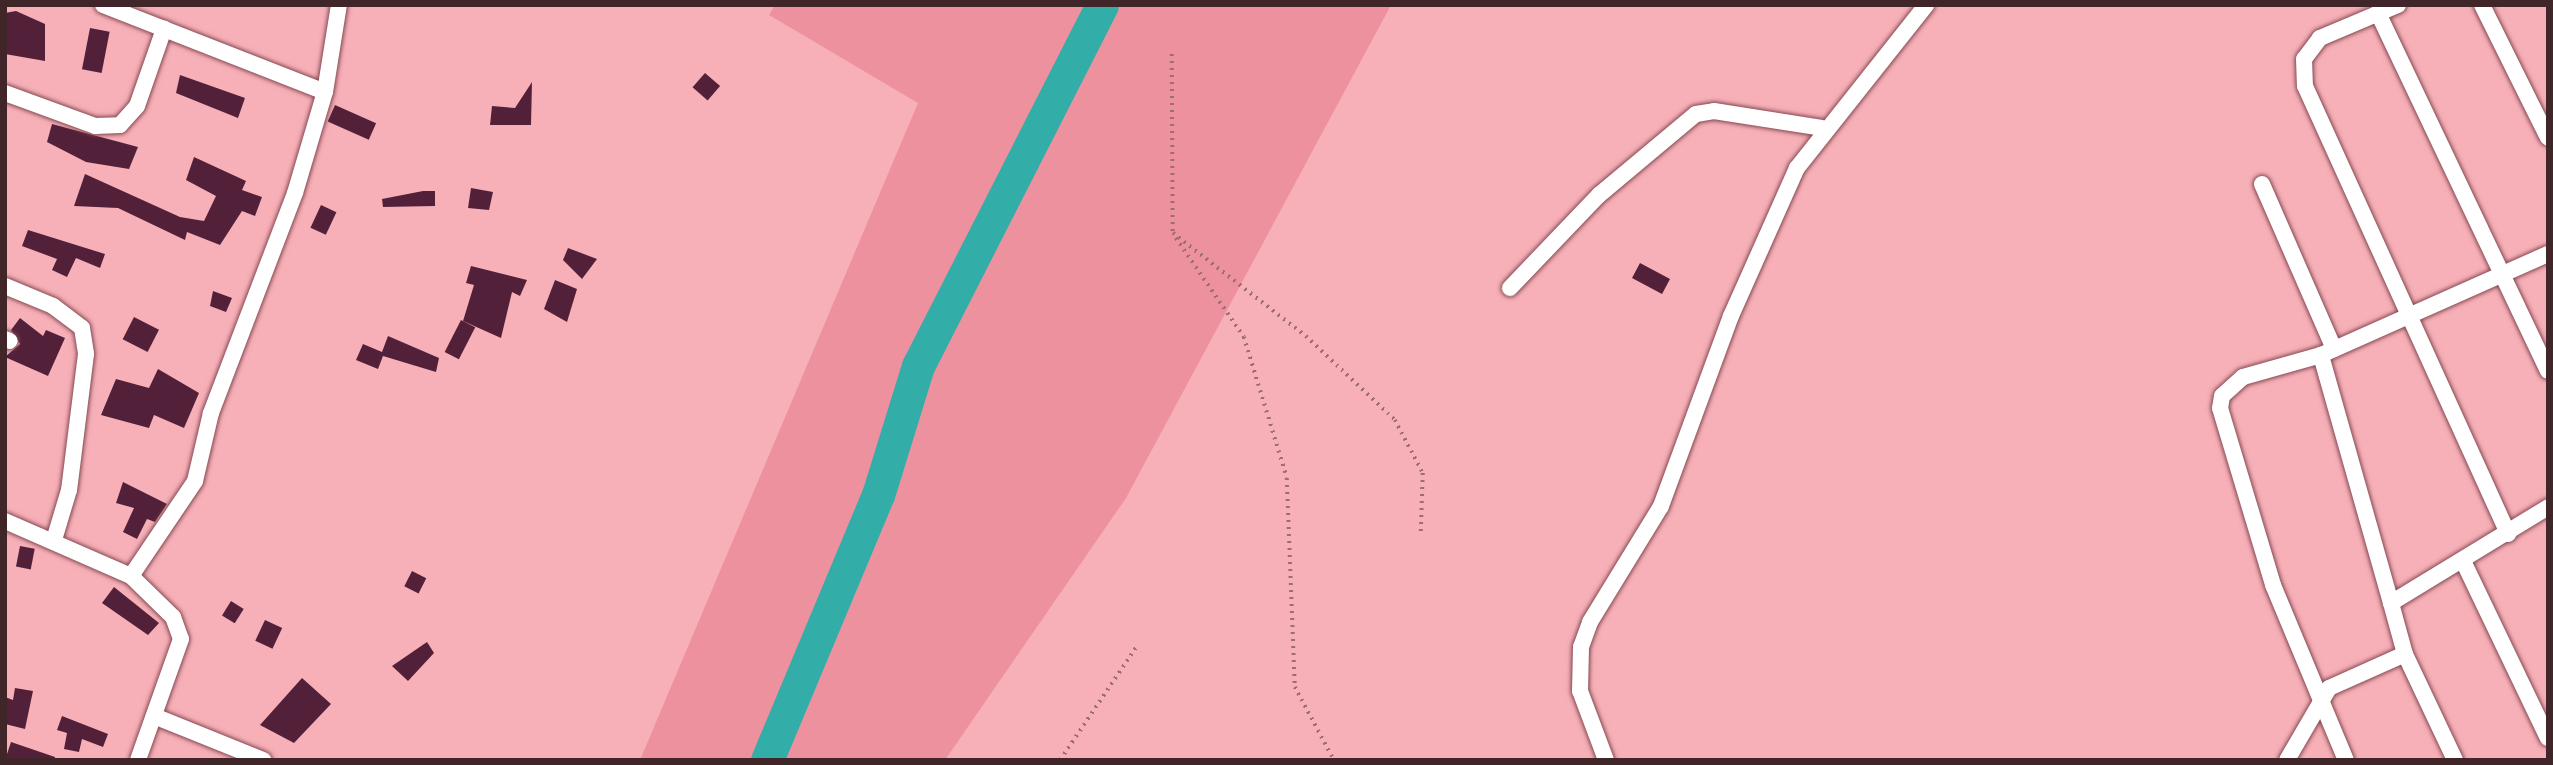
<!DOCTYPE html>
<style>
body{margin:0}
#map{position:relative;width:2553px;height:765px;overflow:hidden;background:#f7b0b8;font-family:"Open Sans",sans-serif}
div>[style]{position:absolute}
.green>*{inset:0;background:#ed919e}
.river>*{height:33px;margin:-16.5px;padding:0 16.5px;transform-origin:16.5px;border-radius:16.5px;background:#33ada8}
.building>*{inset:0;background:#53203a;transform-origin:0 0}
.path>*{height:3.5px;margin-top:-1.75px;transform-origin:0;background:repeating-linear-gradient(90deg,#9e6c73 0 2px,transparent 0 7px)}
.roads{filter:drop-shadow(0 0 2px #864952) drop-shadow(0 0 2px #864952)}
.street>*{height:16px;margin:-8px;padding:0 8px;transform-origin:8px;border-radius:8px;background:#fff}
span{translate:-50% -50%;white-space:nowrap;text-align:center;line-height:1.15;-webkit-text-stroke:7px #fbc2c8;paint-order:stroke}
.frame{position:absolute;inset:0;border:7px solid #402529;pointer-events:none}
</style>
<div id="map">
<div class="green">
<div style="clip-path:polygon(775px 5px,1391px 5px,1126px 498px,945px 760px,640px 760px,918px 103px,769px 15px)"></div>
</div>
<div class="river">
<div style="left:767px;top:760px;width:287px;rotate:-67.3deg"></div>
<div style="left:878px;top:495px;width:135px;rotate:-72.8deg"></div>
<div style="left:918px;top:366px;width:405px;rotate:-63deg"></div>
</div>
<div class="building">
<div style="clip-path:polygon(16px 11px,45px 24px,45px 61px,5px 54px,5px 13px)"></div>
<div style="left:90px;top:28px;width:20px;height:42px;rotate:11deg"></div>
<div style="left:705px;top:73px;width:20px;height:19px;rotate:41deg"></div>
<div style="clip-path:polygon(180px 75px,245px 98px,238px 118px,176px 93px)"></div>
<div style="clip-path:polygon(532px 82px,531px 125px,490px 125px,492px 106px,515px 108px)"></div>
<div style="left:335px;top:105px;width:45px;height:18px;rotate:24deg"></div>
<div style="clip-path:polygon(52px 124px,138px 147px,129px 169px,86px 162px,47px 142px)"></div>
<div style="clip-path:polygon(194px 157px,246px 181px,242px 190px,262px 197px,255px 216px,242px 211px,220px 245px,187px 232px,185px 240px,118px 208px,74px 206px,85px 174px,180px 217px,204px 221px,216px 196px,186px 180px)"></div>
<div style="clip-path:polygon(471px 188px,493px 192px,489px 210px,468px 208px)"></div>
<div style="clip-path:polygon(423px 191px,435px 191px,435px 206px,383px 207px,382px 199px)"></div>
<div style="left:321px;top:205px;width:17px;height:25px;rotate:25deg"></div>
<div style="clip-path:polygon(28px 230px,105px 254px,100px 268px,76px 258px,67px 277px,52px 270px,57px 259px,22px 246px)"></div>
<div style="clip-path:polygon(568px 248px,597px 259px,582px 279px,563px 260px)"></div>
<div style="left:1640px;top:263px;width:34px;height:17px;rotate:28deg"></div>
<div style="clip-path:polygon(471px 266px,527px 280px,520px 296px,512px 292px,501px 338px,463px 321px,474px 285px,466px 283px)"></div>
<div style="clip-path:polygon(555px 280px,577px 289px,567px 322px,544px 309px)"></div>
<div style="clip-path:polygon(213px 291px,232px 298px,226px 312px,210px 306px)"></div>
<div style="left:134px;top:317px;width:28px;height:25px;rotate:27deg"></div>
<div style="clip-path:polygon(20px 318px,43px 336px,46px 330px,65px 338px,48px 376px,5px 357px,20px 344px,11px 330px)"></div>
<div style="left:461px;top:320px;width:16px;height:36px;rotate:27deg"></div>
<div style="clip-path:polygon(388px 336px,439px 358px,436px 372px,383px 356px,378px 369px,356px 360px,363px 344px,382px 352px)"></div>
<div style="clip-path:polygon(158px 369px,199px 393px,184px 428px,154px 415px,149px 428px,101px 415px,116px 379px,149px 388px)"></div>
<div style="clip-path:polygon(123px 482px,167px 504px,155px 522px,147px 519px,137px 539px,123px 532px,134px 508px,116px 503px)"></div>
<div style="left:20px;top:546px;width:15px;height:21px;rotate:11deg"></div>
<div style="left:412px;top:571px;width:16px;height:17px;rotate:27deg"></div>
<div style="clip-path:polygon(114px 587px,159px 623px,148px 635px,102px 603px)"></div>
<div style="left:231px;top:601px;width:15px;height:17px;rotate:32deg"></div>
<div style="left:265px;top:620px;width:19px;height:23px;rotate:25deg"></div>
<div style="clip-path:polygon(427px 642px,434px 653px,408px 681px,392px 666px)"></div>
<div style="clip-path:polygon(302px 678px,331px 704px,294px 743px,260px 725px)"></div>
<div style="clip-path:polygon(15px 688px,33px 691px,25px 729px,5px 724px,5px 697px,13px 700px)"></div>
<div style="clip-path:polygon(62px 716px,108px 734px,103px 747px,82px 739px,79px 752px,64px 749px,67px 733px,57px 730px)"></div>
<div style="clip-path:polygon(11px 742px,55px 757px,55px 760px,5px 760px)"></div>
</div>
<div class="path">
<div style="left:1172px;top:54px;width:179px;rotate:89.7deg"></div>
<div style="left:1173px;top:233px;width:168px;rotate:37.8deg"></div>
<div style="left:1306px;top:336px;width:122px;rotate:43.3deg"></div>
<div style="left:1395px;top:420px;width:60px;rotate:62.2deg"></div>
<div style="left:1423px;top:473px;width:60px;rotate:91.9deg"></div>
<div style="left:1176px;top:238px;width:120px;rotate:55.5deg"></div>
<div style="left:1244px;top:337px;width:147px;rotate:73deg"></div>
<div style="left:1287px;top:478px;width:209px;rotate:87.8deg"></div>
<div style="left:1295px;top:687px;width:83px;rotate:61.9deg"></div>
<div style="left:1060px;top:760px;width:138px;rotate:-56deg"></div>
</div>
<div class="roads">
<div class="street">
<div style="left:103px;top:5px;width:238px;rotate:21.4deg"></div>
<div style="left:2398px;top:5px;width:85px;rotate:157.1deg"></div>
<div style="left:2320px;top:38px;width:26px;rotate:127deg"></div>
<div style="left:2304px;top:59px;width:27px;rotate:88deg"></div>
<div style="left:2305px;top:86px;width:492px;rotate:65.6deg"></div>
<div style="left:2482px;top:5px;width:148px;rotate:63.6deg"></div>
<div style="left:2378px;top:13px;width:396px;rotate:64.6deg"></div>
<div style="left:5px;top:93px;width:96px;rotate:20.1deg"></div>
<div style="left:95px;top:126px;width:25px;rotate:-2deg"></div>
<div style="left:120px;top:125px;width:25px;rotate:-48deg"></div>
<div style="left:137px;top:106px;width:82px;rotate:-70.7deg"></div>
<div style="left:2262px;top:184px;width:180px;rotate:66.4deg"></div>
<div style="left:5px;top:286px;width:52px;rotate:22.6deg"></div>
<div style="left:53px;top:306px;width:36px;rotate:37deg"></div>
<div style="left:82px;top:328px;width:26px;rotate:81deg"></div>
<div style="left:86px;top:354px;width:137px;rotate:97.1deg"></div>
<div style="left:69px;top:490px;width:52px;rotate:106.7deg"></div>
<div style="left:1510px;top:288px;width:129px;rotate:-46.3deg"></div>
<div style="left:1599px;top:195px;width:126px;rotate:-39.9deg"></div>
<div style="left:1696px;top:114px;width:18px;rotate:-9deg"></div>
<div style="left:1714px;top:111px;width:109px;rotate:8.9deg"></div>
<div style="left:5px;top:339px;width:5px;rotate:22deg"></div>
<div style="left:2321px;top:355px;width:81px;rotate:164.2deg"></div>
<div style="left:2243px;top:377px;width:28px;rotate:138deg"></div>
<div style="left:2222px;top:396px;width:12px;rotate:99deg"></div>
<div style="left:2220px;top:408px;width:185px;rotate:73.3deg"></div>
<div style="left:2273px;top:585px;width:190px;rotate:67.4deg"></div>
<div style="left:5px;top:521px;width:137px;rotate:23.6deg"></div>
<div style="left:131px;top:576px;width:59px;rotate:44.3deg"></div>
<div style="left:173px;top:617px;width:23px;rotate:70deg"></div>
<div style="left:181px;top:639px;width:128px;rotate:109.6deg"></div>
<div style="left:2464px;top:563px;width:194px;rotate:64.4deg"></div>
<div style="left:131px;top:576px;width:115px;rotate:-56deg"></div>
<div style="left:195px;top:481px;width:70px;rotate:-76.8deg"></div>
<div style="left:211px;top:413px;width:235px;rotate:-69.1deg"></div>
<div style="left:295px;top:193px;width:105px;rotate:-73.5deg"></div>
<div style="left:325px;top:92px;width:88px;rotate:-80.9deg"></div>
<div style="left:2391px;top:603px;width:258px;rotate:-105.8deg"></div>
<div style="left:2321px;top:355px;width:248px;rotate:-24deg"></div>
<div style="left:154px;top:716px;width:118px;rotate:22deg"></div>
<div style="left:1606px;top:760px;width:74px;rotate:-110.6deg"></div>
<div style="left:1580px;top:691px;width:44px;rotate:-88.7deg"></div>
<div style="left:1581px;top:647px;width:27px;rotate:-70deg"></div>
<div style="left:1590px;top:622px;width:136px;rotate:-58.5deg"></div>
<div style="left:1661px;top:506px;width:202px;rotate:-69.8deg"></div>
<div style="left:1731px;top:316px;width:162px;rotate:-66deg"></div>
<div style="left:1797px;top:168px;width:208px;rotate:-51.6deg"></div>
<div style="left:2287px;top:760px;width:83px;rotate:-59.7deg"></div>
<div style="left:2329px;top:688px;width:83px;rotate:-24.1deg"></div>
<div style="left:2455px;top:760px;width:117px;rotate:-115.3deg"></div>
<div style="left:2405px;top:654px;width:53px;rotate:-105.4deg"></div>
<div style="left:2391px;top:603px;width:184px;rotate:-31.4deg"></div>
</div>
</div>
<div class="frame"></div>
</div>
